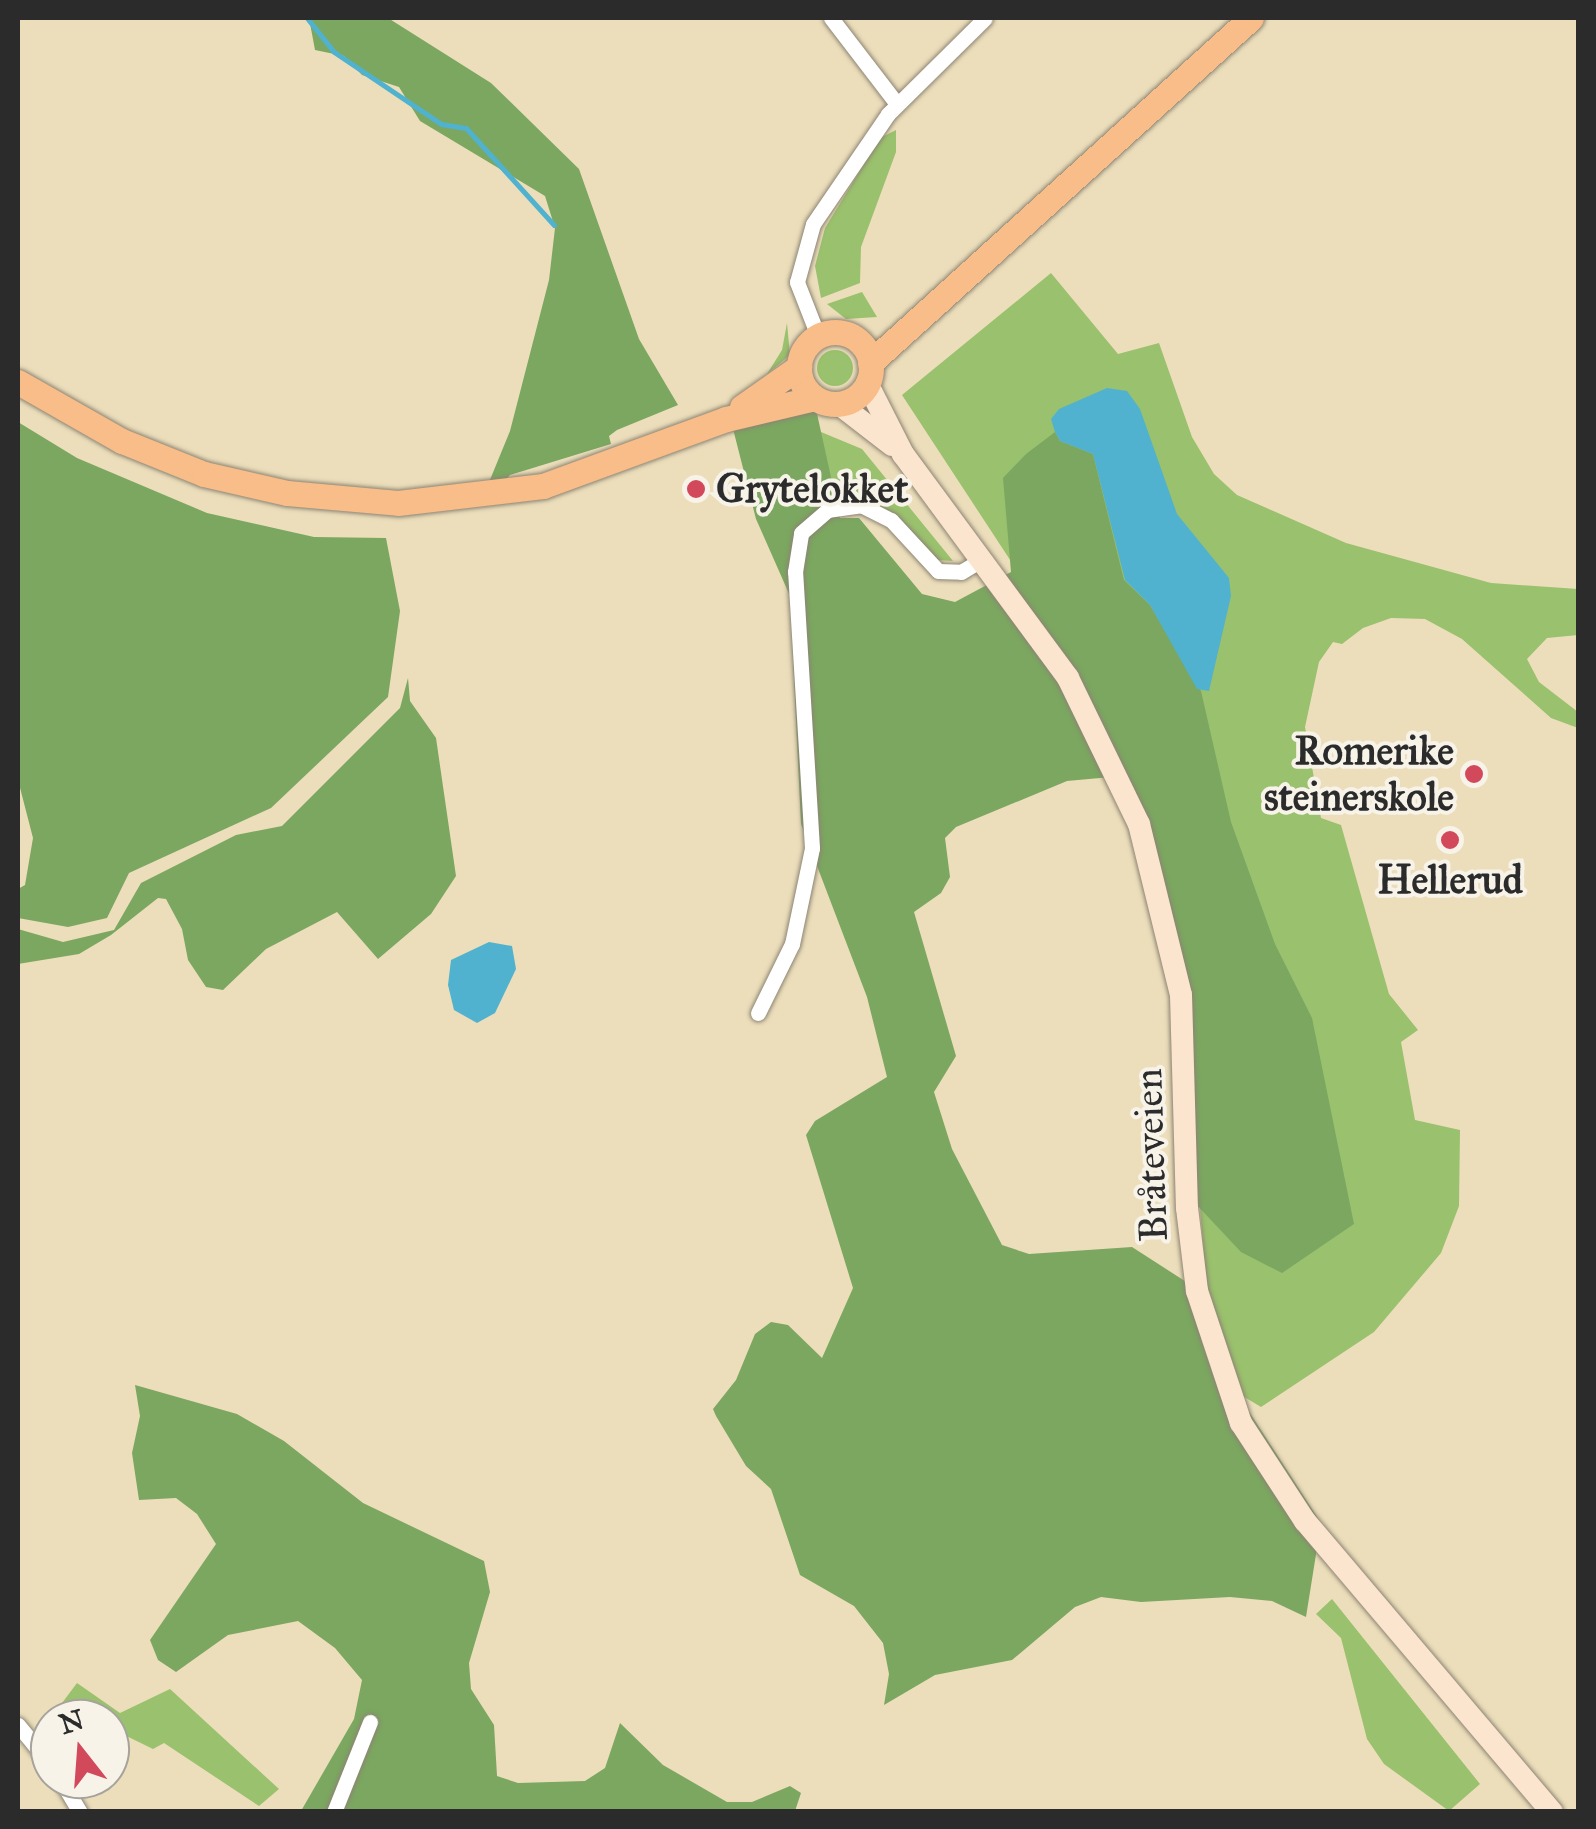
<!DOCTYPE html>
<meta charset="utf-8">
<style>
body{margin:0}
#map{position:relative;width:1596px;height:1829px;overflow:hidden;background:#ecdebb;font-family:"IM FELL Great Primer",serif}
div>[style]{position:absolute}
.green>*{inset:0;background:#9ac16d}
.round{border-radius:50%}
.forest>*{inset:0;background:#7ba760}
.water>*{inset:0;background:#50b2ce}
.stream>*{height:5px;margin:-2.5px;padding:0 2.5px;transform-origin:2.5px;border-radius:2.5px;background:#50b2ce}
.roads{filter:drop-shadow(0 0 2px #8c8473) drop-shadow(0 0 2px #8c8473)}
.minor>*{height:15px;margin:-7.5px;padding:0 7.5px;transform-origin:7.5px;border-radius:7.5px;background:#fff}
.secondary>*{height:22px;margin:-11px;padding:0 11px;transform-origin:11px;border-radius:11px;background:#fce5cf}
.primary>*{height:25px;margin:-12.5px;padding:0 12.5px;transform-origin:12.5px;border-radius:12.5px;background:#f8bd88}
.primary>.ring{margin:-12.5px;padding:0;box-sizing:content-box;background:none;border:25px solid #f8bd88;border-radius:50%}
.dots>*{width:28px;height:28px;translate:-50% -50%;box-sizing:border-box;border:5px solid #f7f3e8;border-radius:50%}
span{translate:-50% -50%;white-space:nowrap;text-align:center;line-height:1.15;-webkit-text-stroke:8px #f7f3e8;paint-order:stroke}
.poi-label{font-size:40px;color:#2b2b2b;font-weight:700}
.left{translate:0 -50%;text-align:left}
.right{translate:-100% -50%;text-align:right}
.street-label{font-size:40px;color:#2b2b2b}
.frame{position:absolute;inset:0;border:20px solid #2b2b2b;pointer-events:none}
.north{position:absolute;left:30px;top:1699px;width:100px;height:100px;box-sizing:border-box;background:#f7f3e8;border:2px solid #a5a39c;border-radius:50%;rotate:343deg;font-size:28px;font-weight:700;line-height:40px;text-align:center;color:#2b2b2b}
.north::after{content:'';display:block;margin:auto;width:35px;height:45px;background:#d1495b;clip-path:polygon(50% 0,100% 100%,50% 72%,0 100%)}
</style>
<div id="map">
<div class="green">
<div style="clip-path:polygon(896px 130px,896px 152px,861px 247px,860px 283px,821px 298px,815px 266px,825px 228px,880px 138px)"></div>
<div style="clip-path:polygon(1051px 273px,1118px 354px,1159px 343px,1192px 437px,1214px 474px,1237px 495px,1346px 543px,1491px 583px,1578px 589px,1578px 635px,1547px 638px,1527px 659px,1539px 682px,1578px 712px,1578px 728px,1551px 718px,1462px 639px,1425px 619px,1391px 618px,1363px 628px,1342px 644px,1333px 642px,1319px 662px,1305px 727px,1321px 818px,1341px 825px,1389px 994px,1418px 1030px,1401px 1042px,1415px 1120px,1460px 1130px,1459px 1206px,1441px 1253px,1374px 1332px,1261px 1407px,1241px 1395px,1208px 1302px,1197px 1173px,1195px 991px,1037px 601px,902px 395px)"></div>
<div style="clip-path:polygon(862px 292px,877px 317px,846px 319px,827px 304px)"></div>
<div style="clip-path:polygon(787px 323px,790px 355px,767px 374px,782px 350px)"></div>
<div class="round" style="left:817px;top:350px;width:36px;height:36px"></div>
<div style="clip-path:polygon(809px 427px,862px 449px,953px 561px,935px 560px,875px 502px,828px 503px)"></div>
<div style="clip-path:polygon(1332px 1599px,1480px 1784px,1449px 1811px,1384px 1764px,1367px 1739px,1341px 1638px,1316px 1614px)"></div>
<div style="clip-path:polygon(77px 1683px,120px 1713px,170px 1689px,279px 1789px,259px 1806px,164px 1743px,153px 1749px,110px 1728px,110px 1719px,50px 1719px)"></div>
</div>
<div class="forest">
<div style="clip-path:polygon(309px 18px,388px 18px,491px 83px,579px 169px,639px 339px,678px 405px,617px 430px,609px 436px,611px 444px,510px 475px,488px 501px,485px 492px,510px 431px,549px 280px,555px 228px,545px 196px,420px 121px,399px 87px,362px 75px,344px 56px,315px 50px)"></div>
<div style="clip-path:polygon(812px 391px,840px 518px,859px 518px,922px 594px,955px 602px,1011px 572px,1003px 478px,1026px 454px,1055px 432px,1060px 441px,1093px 454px,1124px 580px,1150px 605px,1201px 691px,1231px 822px,1275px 944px,1312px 1018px,1354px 1224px,1282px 1273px,1241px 1252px,1195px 1203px,1168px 917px,1111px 777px,1067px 781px,956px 827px,945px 838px,950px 877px,941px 893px,914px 912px,956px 1056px,934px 1092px,952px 1149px,1002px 1245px,1029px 1254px,1132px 1247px,1191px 1285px,1219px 1320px,1237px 1393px,1321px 1523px,1306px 1617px,1272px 1601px,1230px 1597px,1141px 1602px,1101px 1597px,1075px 1607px,1012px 1660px,935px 1675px,884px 1705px,889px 1674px,883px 1643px,854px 1606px,800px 1575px,771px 1489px,746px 1466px,716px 1416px,713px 1409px,736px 1380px,755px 1334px,771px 1322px,788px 1325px,822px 1358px,853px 1288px,806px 1135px,815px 1121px,887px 1077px,867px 997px,801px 824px,790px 596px,756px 519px,731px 421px)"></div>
<div style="clip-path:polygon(18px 422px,77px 458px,207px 513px,314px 537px,386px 538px,400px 611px,388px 697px,271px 808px,129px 873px,107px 918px,68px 927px,18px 918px,18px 889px,25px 885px,33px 838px,18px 780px)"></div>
<div style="clip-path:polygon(408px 678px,410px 701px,436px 738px,456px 876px,431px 914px,378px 959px,337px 912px,266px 949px,223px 990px,206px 987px,188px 960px,182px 929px,166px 899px,158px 898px,111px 935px,79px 954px,18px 964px,18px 929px,63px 942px,114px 930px,141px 883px,236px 835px,282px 826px,400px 708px)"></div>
<div style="clip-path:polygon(135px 1385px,237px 1414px,284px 1441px,363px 1503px,484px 1561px,490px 1592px,469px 1663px,471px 1689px,494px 1725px,497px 1776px,518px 1783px,585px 1781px,605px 1768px,620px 1723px,663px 1765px,727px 1802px,752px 1802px,790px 1786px,801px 1793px,795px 1811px,301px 1811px,354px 1719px,362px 1680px,335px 1648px,298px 1621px,228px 1635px,176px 1672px,158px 1660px,150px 1640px,216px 1544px,197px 1514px,176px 1498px,139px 1500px,132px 1453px,140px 1416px)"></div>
</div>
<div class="water">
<div style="clip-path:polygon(1107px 388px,1127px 391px,1140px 409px,1177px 514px,1229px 578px,1231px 596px,1209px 691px,1197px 689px,1150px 605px,1125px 580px,1093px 454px,1060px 441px,1055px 432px,1051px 419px,1059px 409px)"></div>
<div style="clip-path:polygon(489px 942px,512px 946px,516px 969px,495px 1013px,477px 1023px,454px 1010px,448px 985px,451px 960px)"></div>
</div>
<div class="stream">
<div style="left:307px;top:18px;width:43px;rotate:51.5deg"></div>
<div style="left:334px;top:52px;width:129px;rotate:33.9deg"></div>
<div style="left:441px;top:124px;width:25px;rotate:9deg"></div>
<div style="left:466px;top:128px;width:131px;rotate:47.8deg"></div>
</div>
<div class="roads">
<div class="minor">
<div style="left:831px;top:18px;width:108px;rotate:52.5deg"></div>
<div style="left:818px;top:336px;width:58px;rotate:-111.3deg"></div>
<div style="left:797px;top:282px;width:60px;rotate:-74.6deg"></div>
<div style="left:813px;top:224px;width:133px;rotate:-55.7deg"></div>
<div style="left:888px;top:114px;width:136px;rotate:-44.7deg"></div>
<div style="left:758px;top:1013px;width:77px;rotate:-63.8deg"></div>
<div style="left:792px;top:944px;width:98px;rotate:-78.2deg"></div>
<div style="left:812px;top:848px;width:277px;rotate:-93.5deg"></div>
<div style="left:795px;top:572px;width:39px;rotate:-81deg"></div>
<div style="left:801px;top:533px;width:35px;rotate:-41deg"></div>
<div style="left:827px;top:510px;width:34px;rotate:-8deg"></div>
<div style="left:861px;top:505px;width:34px;rotate:27deg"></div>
<div style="left:891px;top:520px;width:69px;rotate:47.3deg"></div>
<div style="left:938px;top:571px;width:23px;rotate:2deg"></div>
<div style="left:961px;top:572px;width:26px;rotate:-31deg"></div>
<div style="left:18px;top:1725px;width:50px;rotate:50.6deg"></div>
<div style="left:60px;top:1779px;width:39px;rotate:59deg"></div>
<div style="left:334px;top:1812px;width:97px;rotate:-68.2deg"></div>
</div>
<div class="secondary">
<div style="left:867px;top:383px;width:80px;rotate:63.1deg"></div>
<div style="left:903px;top:454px;width:278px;rotate:53.6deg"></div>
<div style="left:1068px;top:678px;width:162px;rotate:64.1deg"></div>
<div style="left:1139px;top:824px;width:176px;rotate:76.2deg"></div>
<div style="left:1181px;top:995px;width:213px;rotate:88.4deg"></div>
<div style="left:1187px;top:1208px;width:84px;rotate:83.1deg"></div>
<div style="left:1197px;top:1291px;width:139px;rotate:71.6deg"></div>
<div style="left:1241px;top:1423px;width:117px;rotate:56.9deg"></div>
<div style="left:1305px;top:1521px;width:382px;rotate:49.7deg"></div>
<div style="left:839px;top:404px;width:67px;rotate:37.7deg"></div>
</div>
<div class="primary">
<div class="ring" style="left:799px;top:332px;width:47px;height:47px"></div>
<div style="left:870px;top:363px;width:514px;rotate:-42.16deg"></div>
<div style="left:18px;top:382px;width:120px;rotate:29.6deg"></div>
<div style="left:122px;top:441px;width:88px;rotate:21.9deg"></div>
<div style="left:204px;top:474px;width:85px;rotate:12.9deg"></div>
<div style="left:287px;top:493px;width:111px;rotate:5.1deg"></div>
<div style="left:398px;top:503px;width:146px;rotate:-6.7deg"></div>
<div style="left:543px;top:486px;width:195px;rotate:-20.1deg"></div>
<div style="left:726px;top:419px;width:91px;rotate:-13.3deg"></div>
<div style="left:742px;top:407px;width:70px;rotate:-35.1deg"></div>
</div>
</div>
<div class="dots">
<div style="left:696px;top:489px;background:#d1495b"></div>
<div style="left:1474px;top:774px;background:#d1495b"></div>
<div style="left:1450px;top:840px;background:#d1495b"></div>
</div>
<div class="poi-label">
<span class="left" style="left:716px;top:489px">Grytelokket</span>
<span class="right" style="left:1454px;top:774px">Romerike<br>steinerskole</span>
<span style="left:1450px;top:880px">Hellerud</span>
</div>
<div class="street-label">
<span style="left:1151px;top:1155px;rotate:-92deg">Bråteveien</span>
</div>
<div class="frame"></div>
<div class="north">N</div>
</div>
